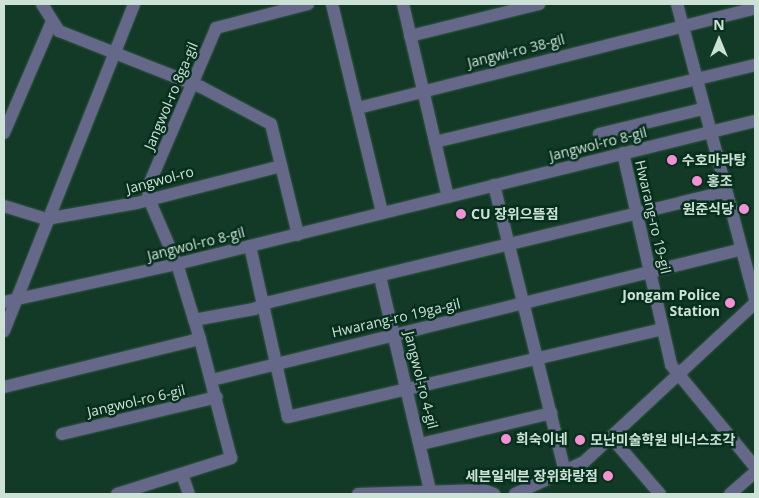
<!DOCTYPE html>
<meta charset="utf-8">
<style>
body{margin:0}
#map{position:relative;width:759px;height:498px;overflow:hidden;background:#133927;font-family:"Open Sans","Noto Sans KR",sans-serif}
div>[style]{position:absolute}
.roads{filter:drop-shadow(0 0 1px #345746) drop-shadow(0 0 1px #345746)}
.minor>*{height:12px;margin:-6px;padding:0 6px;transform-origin:6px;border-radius:6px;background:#656888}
.dots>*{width:14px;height:14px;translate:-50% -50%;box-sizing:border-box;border:2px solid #072f1d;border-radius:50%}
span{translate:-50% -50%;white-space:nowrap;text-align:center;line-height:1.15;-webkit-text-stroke:5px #072f1d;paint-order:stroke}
.street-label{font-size:14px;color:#cde2d6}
.poi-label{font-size:14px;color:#cde2d6;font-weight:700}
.left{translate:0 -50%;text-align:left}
.right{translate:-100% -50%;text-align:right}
.frame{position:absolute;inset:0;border:5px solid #cde2d6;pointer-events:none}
.north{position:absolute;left:694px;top:15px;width:50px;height:50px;-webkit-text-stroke:4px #072f1d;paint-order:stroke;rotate:0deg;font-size:14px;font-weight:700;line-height:20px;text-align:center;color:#cde2d6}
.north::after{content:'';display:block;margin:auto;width:18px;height:22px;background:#cde2d6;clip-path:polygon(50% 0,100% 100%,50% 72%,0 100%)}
</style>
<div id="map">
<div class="roads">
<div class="minor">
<div style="left:42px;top:4px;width:32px;rotate:58deg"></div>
<div style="left:59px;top:31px;width:153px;rotate:21.5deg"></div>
<div style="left:201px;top:87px;width:79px;rotate:27.9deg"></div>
<div style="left:271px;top:124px;width:114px;rotate:76.3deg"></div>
<div style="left:332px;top:4px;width:215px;rotate:76.5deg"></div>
<div style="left:403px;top:4px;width:198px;rotate:76.9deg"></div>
<div style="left:677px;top:4px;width:306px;rotate:75.2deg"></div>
<div style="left:410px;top:36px;width:133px;rotate:-13.9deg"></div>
<div style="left:358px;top:108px;width:409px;rotate:-14.1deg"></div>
<div style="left:4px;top:133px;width:119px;rotate:-66.7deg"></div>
<div style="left:599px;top:134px;width:106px;rotate:-13.6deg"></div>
<div style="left:435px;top:142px;width:329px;rotate:-13.5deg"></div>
<div style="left:623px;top:153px;width:217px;rotate:77.2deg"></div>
<div style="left:671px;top:365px;width:132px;rotate:50.5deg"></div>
<div style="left:494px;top:185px;width:295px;rotate:76.1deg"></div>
<div style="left:4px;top:206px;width:44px;rotate:17.2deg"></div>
<div style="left:46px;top:219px;width:92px;rotate:-10deg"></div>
<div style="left:137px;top:203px;width:149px;rotate:-14.4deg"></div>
<div style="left:250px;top:246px;width:175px;rotate:77.5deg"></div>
<div style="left:288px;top:417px;width:385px;rotate:-13.2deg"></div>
<div style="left:380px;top:277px;width:220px;rotate:76.8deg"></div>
<div style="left:4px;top:302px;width:177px;rotate:-12.4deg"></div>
<div style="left:177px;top:264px;width:595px;rotate:-13.9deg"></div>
<div style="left:194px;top:320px;width:61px;rotate:-10.4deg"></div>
<div style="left:254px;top:309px;width:17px;rotate:-24deg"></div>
<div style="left:270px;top:302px;width:467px;rotate:-13.6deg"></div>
<div style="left:4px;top:331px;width:352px;rotate:-68.3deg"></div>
<div style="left:212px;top:380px;width:543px;rotate:-13.86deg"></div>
<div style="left:4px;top:387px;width:202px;rotate:-13.8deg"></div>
<div style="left:62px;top:434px;width:159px;rotate:-13.4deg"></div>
<div style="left:611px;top:437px;width:75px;rotate:49.3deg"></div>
<div style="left:421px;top:444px;width:134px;rotate:-13.4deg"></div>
<div style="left:182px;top:474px;width:21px;rotate:71deg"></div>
<div style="left:117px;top:494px;width:120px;rotate:-17.5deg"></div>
<div style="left:231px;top:458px;width:123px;rotate:-104.6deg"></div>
<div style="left:200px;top:339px;width:78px;rotate:-107deg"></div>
<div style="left:177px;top:264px;width:71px;rotate:-113.3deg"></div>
<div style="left:149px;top:199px;width:12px;rotate:-95deg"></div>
<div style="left:148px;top:187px;width:173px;rotate:-66.8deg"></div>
<div style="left:216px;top:28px;width:95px;rotate:-14.6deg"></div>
<div style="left:358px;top:494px;width:126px;rotate:-1.8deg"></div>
<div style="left:484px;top:490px;width:11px;rotate:22deg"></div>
<div style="left:515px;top:494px;width:76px;rotate:-24.9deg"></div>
<div style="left:584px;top:462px;width:233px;rotate:-42.9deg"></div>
<div style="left:730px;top:494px;width:33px;rotate:-41deg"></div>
</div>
</div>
<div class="dots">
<div style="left:672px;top:160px;background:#f491d4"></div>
<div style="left:697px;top:181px;background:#f491d4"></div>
<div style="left:744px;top:209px;background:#f491d4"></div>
<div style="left:461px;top:214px;background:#f491d4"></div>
<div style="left:730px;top:303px;background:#f491d4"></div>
<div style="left:506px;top:439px;background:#f491d4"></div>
<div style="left:580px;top:440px;background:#f491d4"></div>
<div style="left:608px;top:476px;background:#f491d4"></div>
</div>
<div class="street-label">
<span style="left:516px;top:51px;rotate:-14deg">Jangwi-ro 38-gil</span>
<span style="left:171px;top:96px;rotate:-67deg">Jangwol-ro 8ga-gil</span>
<span style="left:598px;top:144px;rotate:-14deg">Jangwol-ro 8-gil</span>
<span style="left:160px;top:180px;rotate:-15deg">Jangwol-ro</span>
<span style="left:653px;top:217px;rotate:77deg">Hwarang-ro 19-gil</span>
<span style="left:196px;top:244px;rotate:-14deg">Jangwol-ro 8-gil</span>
<span style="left:396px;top:318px;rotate:-13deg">Hwarang-ro 19ga-gil</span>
<span style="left:421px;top:380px;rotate:76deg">Jangwol-ro 4-gil</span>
<span style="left:136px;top:401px;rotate:-13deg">Jangwol-ro 6-gil</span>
</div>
<div class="poi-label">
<span class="left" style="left:682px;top:160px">수호마라탕</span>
<span class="left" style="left:707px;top:181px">홍조</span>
<span class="right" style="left:734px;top:209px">원준식당</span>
<span class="left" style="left:471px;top:214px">CU 장위으뜸점</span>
<span class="right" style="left:720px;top:303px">Jongam Police<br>Station</span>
<span class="left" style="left:516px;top:439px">희숙이네</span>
<span class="left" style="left:590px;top:440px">모난미술학원 비너스조각</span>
<span class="right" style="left:598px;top:476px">세븐일레븐 장위화랑점</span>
</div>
<div class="frame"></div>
<div class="north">N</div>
</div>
